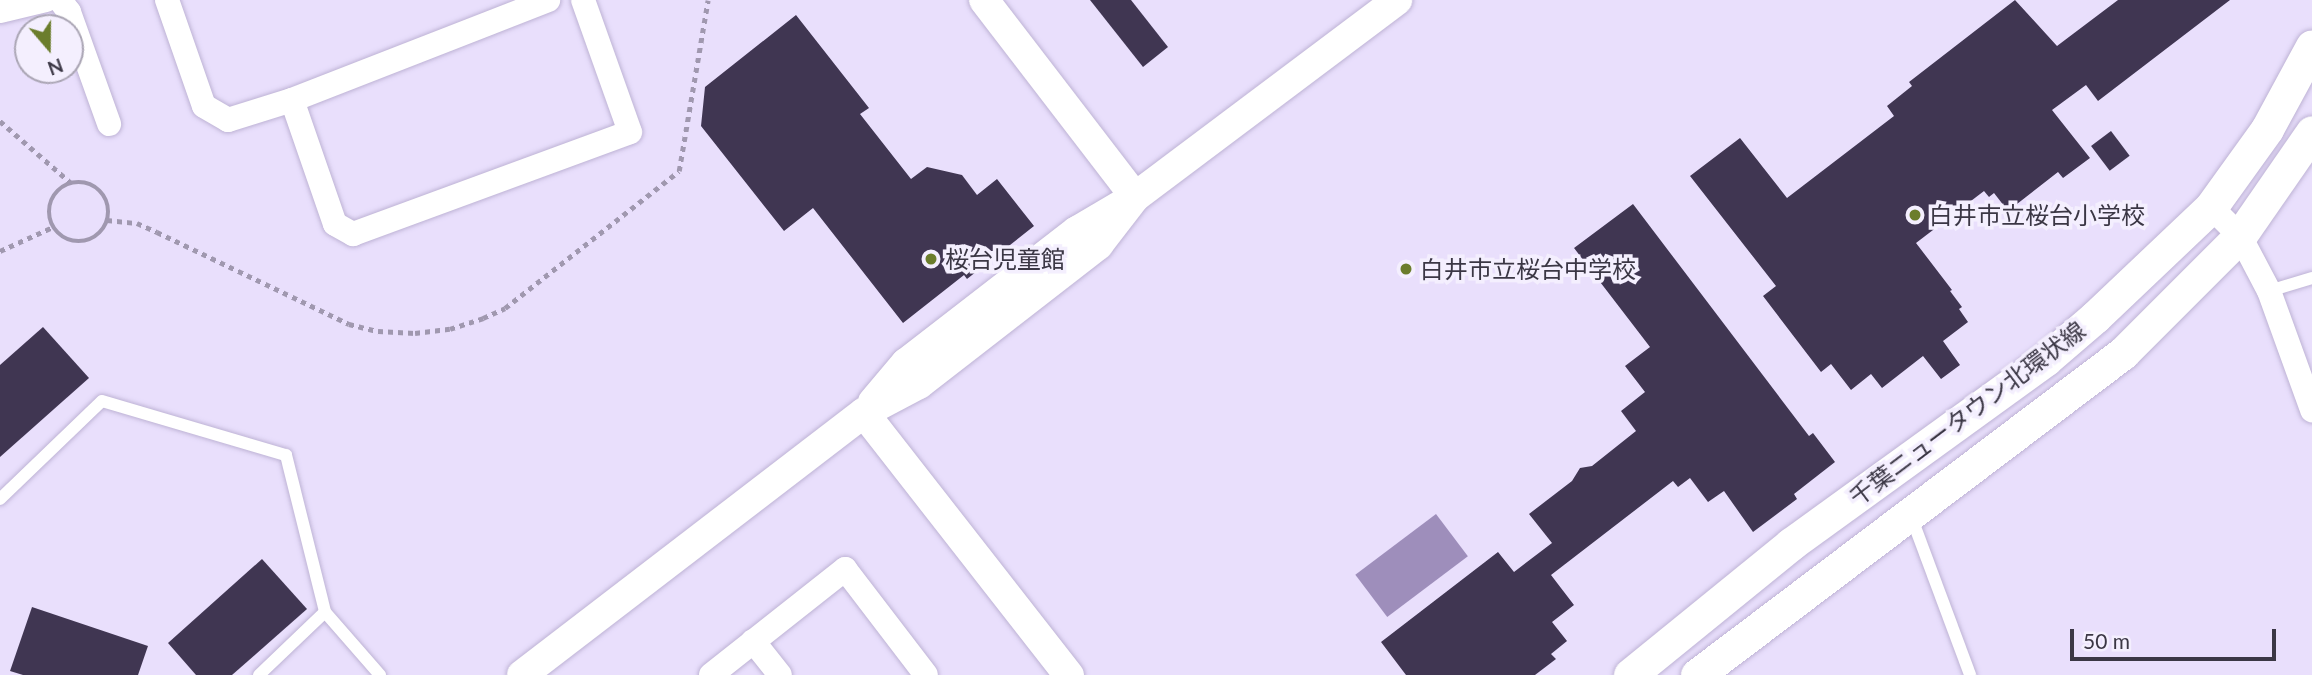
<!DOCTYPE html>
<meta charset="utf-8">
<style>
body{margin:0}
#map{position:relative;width:2312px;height:675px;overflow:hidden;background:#e9dffc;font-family:Lato,"Noto Sans JP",sans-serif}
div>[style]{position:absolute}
.water>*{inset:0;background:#9e8ebb;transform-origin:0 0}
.building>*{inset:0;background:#403652;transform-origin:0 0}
.path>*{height:4.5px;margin-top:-2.25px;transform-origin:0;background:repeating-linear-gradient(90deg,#a098af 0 5px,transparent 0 10px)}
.path>.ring{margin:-2.25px;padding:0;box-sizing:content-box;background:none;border:4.5px solid #a098af;border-radius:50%}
.roads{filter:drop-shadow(0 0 2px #beb3d5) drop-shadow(0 0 2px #beb3d5)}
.service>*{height:12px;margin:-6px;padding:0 6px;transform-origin:6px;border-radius:6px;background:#fff}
.minor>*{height:24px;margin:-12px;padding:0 12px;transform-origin:12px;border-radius:12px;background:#fff}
.tertiary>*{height:30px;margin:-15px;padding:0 15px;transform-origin:15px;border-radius:15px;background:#fff}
.secondary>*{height:33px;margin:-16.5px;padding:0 16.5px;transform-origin:16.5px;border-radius:16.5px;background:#fff}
.dots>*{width:19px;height:19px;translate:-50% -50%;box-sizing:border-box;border:4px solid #f4effe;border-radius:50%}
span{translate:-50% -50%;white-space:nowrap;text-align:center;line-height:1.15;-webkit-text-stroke:7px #f4effe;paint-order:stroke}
.poi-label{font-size:24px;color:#3b3745}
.left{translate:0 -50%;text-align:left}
.street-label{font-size:24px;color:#3b3745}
.north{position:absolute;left:14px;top:14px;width:70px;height:70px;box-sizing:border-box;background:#f4effe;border:2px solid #aaa5b4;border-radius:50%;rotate:160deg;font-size:19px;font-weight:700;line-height:28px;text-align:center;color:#3b3745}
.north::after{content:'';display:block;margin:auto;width:24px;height:32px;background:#6b7d2c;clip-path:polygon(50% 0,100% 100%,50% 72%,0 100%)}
.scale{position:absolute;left:2070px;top:629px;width:206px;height:32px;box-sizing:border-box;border:4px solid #3b3745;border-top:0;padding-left:9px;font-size:21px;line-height:24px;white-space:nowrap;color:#3b3745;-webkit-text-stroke:5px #f4effe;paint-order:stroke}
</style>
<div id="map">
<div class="water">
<div style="left:1436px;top:514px;width:53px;height:101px;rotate:53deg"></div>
</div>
<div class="building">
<div style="clip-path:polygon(1090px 0,1131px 0,1168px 47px,1143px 67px)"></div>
<div style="clip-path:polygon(2015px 0,2057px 46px,2118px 0,2230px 0,2098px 101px,2086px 85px,2052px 110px,2090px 158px,2063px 178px,2058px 172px,2008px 211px,1994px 193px,1989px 197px,1984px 191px,1916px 243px,1952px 290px,1950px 291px,1962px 307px,1959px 309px,1968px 322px,1943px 341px,1960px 365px,1941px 379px,1923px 356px,1882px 388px,1871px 374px,1851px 390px,1831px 364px,1821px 372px,1763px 296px,1776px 286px,1690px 176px,1740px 138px,1787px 198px,1894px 116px,1887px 106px,1912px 86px,1909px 82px)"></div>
<div style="clip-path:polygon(796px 15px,869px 108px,860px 114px,911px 179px,927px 167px,962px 175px,977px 195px,997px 179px,1034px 226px,967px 279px,964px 275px,903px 323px,813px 208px,784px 231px,701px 126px,705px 87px)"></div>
<div style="left:2111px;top:131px;width:31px;height:25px;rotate:53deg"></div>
<div style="clip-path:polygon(1633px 204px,1809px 436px,1813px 433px,1835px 462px,1794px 494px,1797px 499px,1753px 532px,1724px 491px,1708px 502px,1690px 478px,1678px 487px,1673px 481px,1551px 575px,1574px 605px,1552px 622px,1567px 641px,1551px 654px,1556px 659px,1535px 675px,1406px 675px,1381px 642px,1498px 552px,1514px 572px,1552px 543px,1529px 514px,1572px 481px,1580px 468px,1592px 466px,1636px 431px,1621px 411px,1645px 392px,1625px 366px,1650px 347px,1574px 248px)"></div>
<div style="clip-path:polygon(43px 327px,89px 378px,0 457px,0 365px)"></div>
<div style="clip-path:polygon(262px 559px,307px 609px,232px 675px,196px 675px,168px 643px)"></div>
<div style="clip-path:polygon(32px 607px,148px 646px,138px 675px,23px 675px,10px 671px)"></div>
</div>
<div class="path">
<div style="left:0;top:121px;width:94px;rotate:41.1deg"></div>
<div class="ring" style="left:49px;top:182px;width:55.5px;height:55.5px"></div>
<div style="left:107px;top:220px;width:30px;rotate:6deg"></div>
<div style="left:137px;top:223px;width:22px;rotate:24deg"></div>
<div style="left:157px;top:232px;width:213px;rotate:25.6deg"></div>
<div style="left:349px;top:324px;width:30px;rotate:14deg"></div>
<div style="left:378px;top:331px;width:37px;rotate:3deg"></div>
<div style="left:415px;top:333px;width:35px;rotate:-7deg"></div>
<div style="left:450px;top:329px;width:35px;rotate:-18deg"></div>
<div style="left:483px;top:318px;width:24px;rotate:-24deg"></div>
<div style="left:505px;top:308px;width:221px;rotate:-38.2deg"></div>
<div style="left:679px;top:171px;width:173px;rotate:-80.4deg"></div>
<div style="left:0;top:251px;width:58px;rotate:-24.4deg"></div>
</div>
<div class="roads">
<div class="service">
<div style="left:2269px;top:291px;width:45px;rotate:-16.8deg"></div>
<div style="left:0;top:499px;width:141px;rotate:-43.9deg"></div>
<div style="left:102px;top:401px;width:192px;rotate:16.4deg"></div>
<div style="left:286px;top:455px;width:162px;rotate:76deg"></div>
<div style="left:325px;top:612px;width:84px;rotate:48.9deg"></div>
<div style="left:1911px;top:516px;width:170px;rotate:69.6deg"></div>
<div style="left:259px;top:675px;width:91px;rotate:-43.7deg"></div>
</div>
<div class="minor">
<div style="left:60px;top:0;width:15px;rotate:53deg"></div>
<div style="left:69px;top:12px;width:119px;rotate:70.3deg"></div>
<div style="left:167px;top:0;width:112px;rotate:70.8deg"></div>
<div style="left:204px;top:106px;width:28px;rotate:30deg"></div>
<div style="left:228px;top:120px;width:67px;rotate:-17.4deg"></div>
<div style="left:292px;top:100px;width:275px;rotate:-21.3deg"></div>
<div style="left:0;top:11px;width:47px;rotate:-13.4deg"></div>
<div style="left:292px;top:100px;width:131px;rotate:70.9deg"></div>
<div style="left:335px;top:224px;width:21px;rotate:29deg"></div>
<div style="left:353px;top:234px;width:295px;rotate:-20.2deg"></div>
<div style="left:630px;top:132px;width:140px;rotate:-109.6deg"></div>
<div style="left:2211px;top:207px;width:41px;rotate:45deg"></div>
<div style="left:2240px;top:236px;width:62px;rotate:62.2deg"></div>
<div style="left:2269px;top:291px;width:127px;rotate:70.1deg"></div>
<div style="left:753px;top:641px;width:43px;rotate:51.5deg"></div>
<div style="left:711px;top:675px;width:171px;rotate:-38.3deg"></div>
<div style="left:845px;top:569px;width:133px;rotate:52.6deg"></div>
</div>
<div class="tertiary">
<div style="left:984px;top:0;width:248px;rotate:52.5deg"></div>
<div style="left:873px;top:402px;width:51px;rotate:-49.8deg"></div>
<div style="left:906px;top:363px;width:216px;rotate:-37.7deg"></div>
<div style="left:1077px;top:231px;width:67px;rotate:-30.4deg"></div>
<div style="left:1135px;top:197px;width:328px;rotate:-36.9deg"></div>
<div style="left:864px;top:413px;width:333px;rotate:52deg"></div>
<div style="left:522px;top:675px;width:431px;rotate:-37.5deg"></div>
<div style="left:864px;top:413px;width:62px;rotate:-27.8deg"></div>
<div style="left:919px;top:384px;width:227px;rotate:-37.8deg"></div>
<div style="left:1098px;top:245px;width:61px;rotate:-52.4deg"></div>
</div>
<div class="secondary">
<div style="left:1630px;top:675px;width:208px;rotate:-39.1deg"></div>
<div style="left:1791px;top:544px;width:314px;rotate:-35.9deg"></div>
<div style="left:2045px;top:360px;width:66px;rotate:-40.7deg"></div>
<div style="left:2095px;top:317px;width:160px;rotate:-43.5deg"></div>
<div style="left:2211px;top:207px;width:96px;rotate:-54.3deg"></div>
<div style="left:2267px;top:129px;width:94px;rotate:-61.5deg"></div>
<div style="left:1697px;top:675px;width:534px;rotate:-37.08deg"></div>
<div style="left:2123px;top:353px;width:165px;rotate:-45deg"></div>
<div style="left:2240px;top:236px;width:126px;rotate:-55.3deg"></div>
</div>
</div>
<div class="dots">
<div style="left:1915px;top:215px;background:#6b7d2c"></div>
<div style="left:931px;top:259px;background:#6b7d2c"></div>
<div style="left:1406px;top:269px;background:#6b7d2c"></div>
</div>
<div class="poi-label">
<span class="left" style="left:1929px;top:215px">白井市立桜台小学校</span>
<span class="left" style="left:945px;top:259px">桜台児童館</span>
<span class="left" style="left:1420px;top:269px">白井市立桜台中学校</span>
</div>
<div class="street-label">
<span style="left:1967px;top:413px;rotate:-37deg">千葉ニュータウン北環状線</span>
</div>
<div class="north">N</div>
<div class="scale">50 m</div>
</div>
